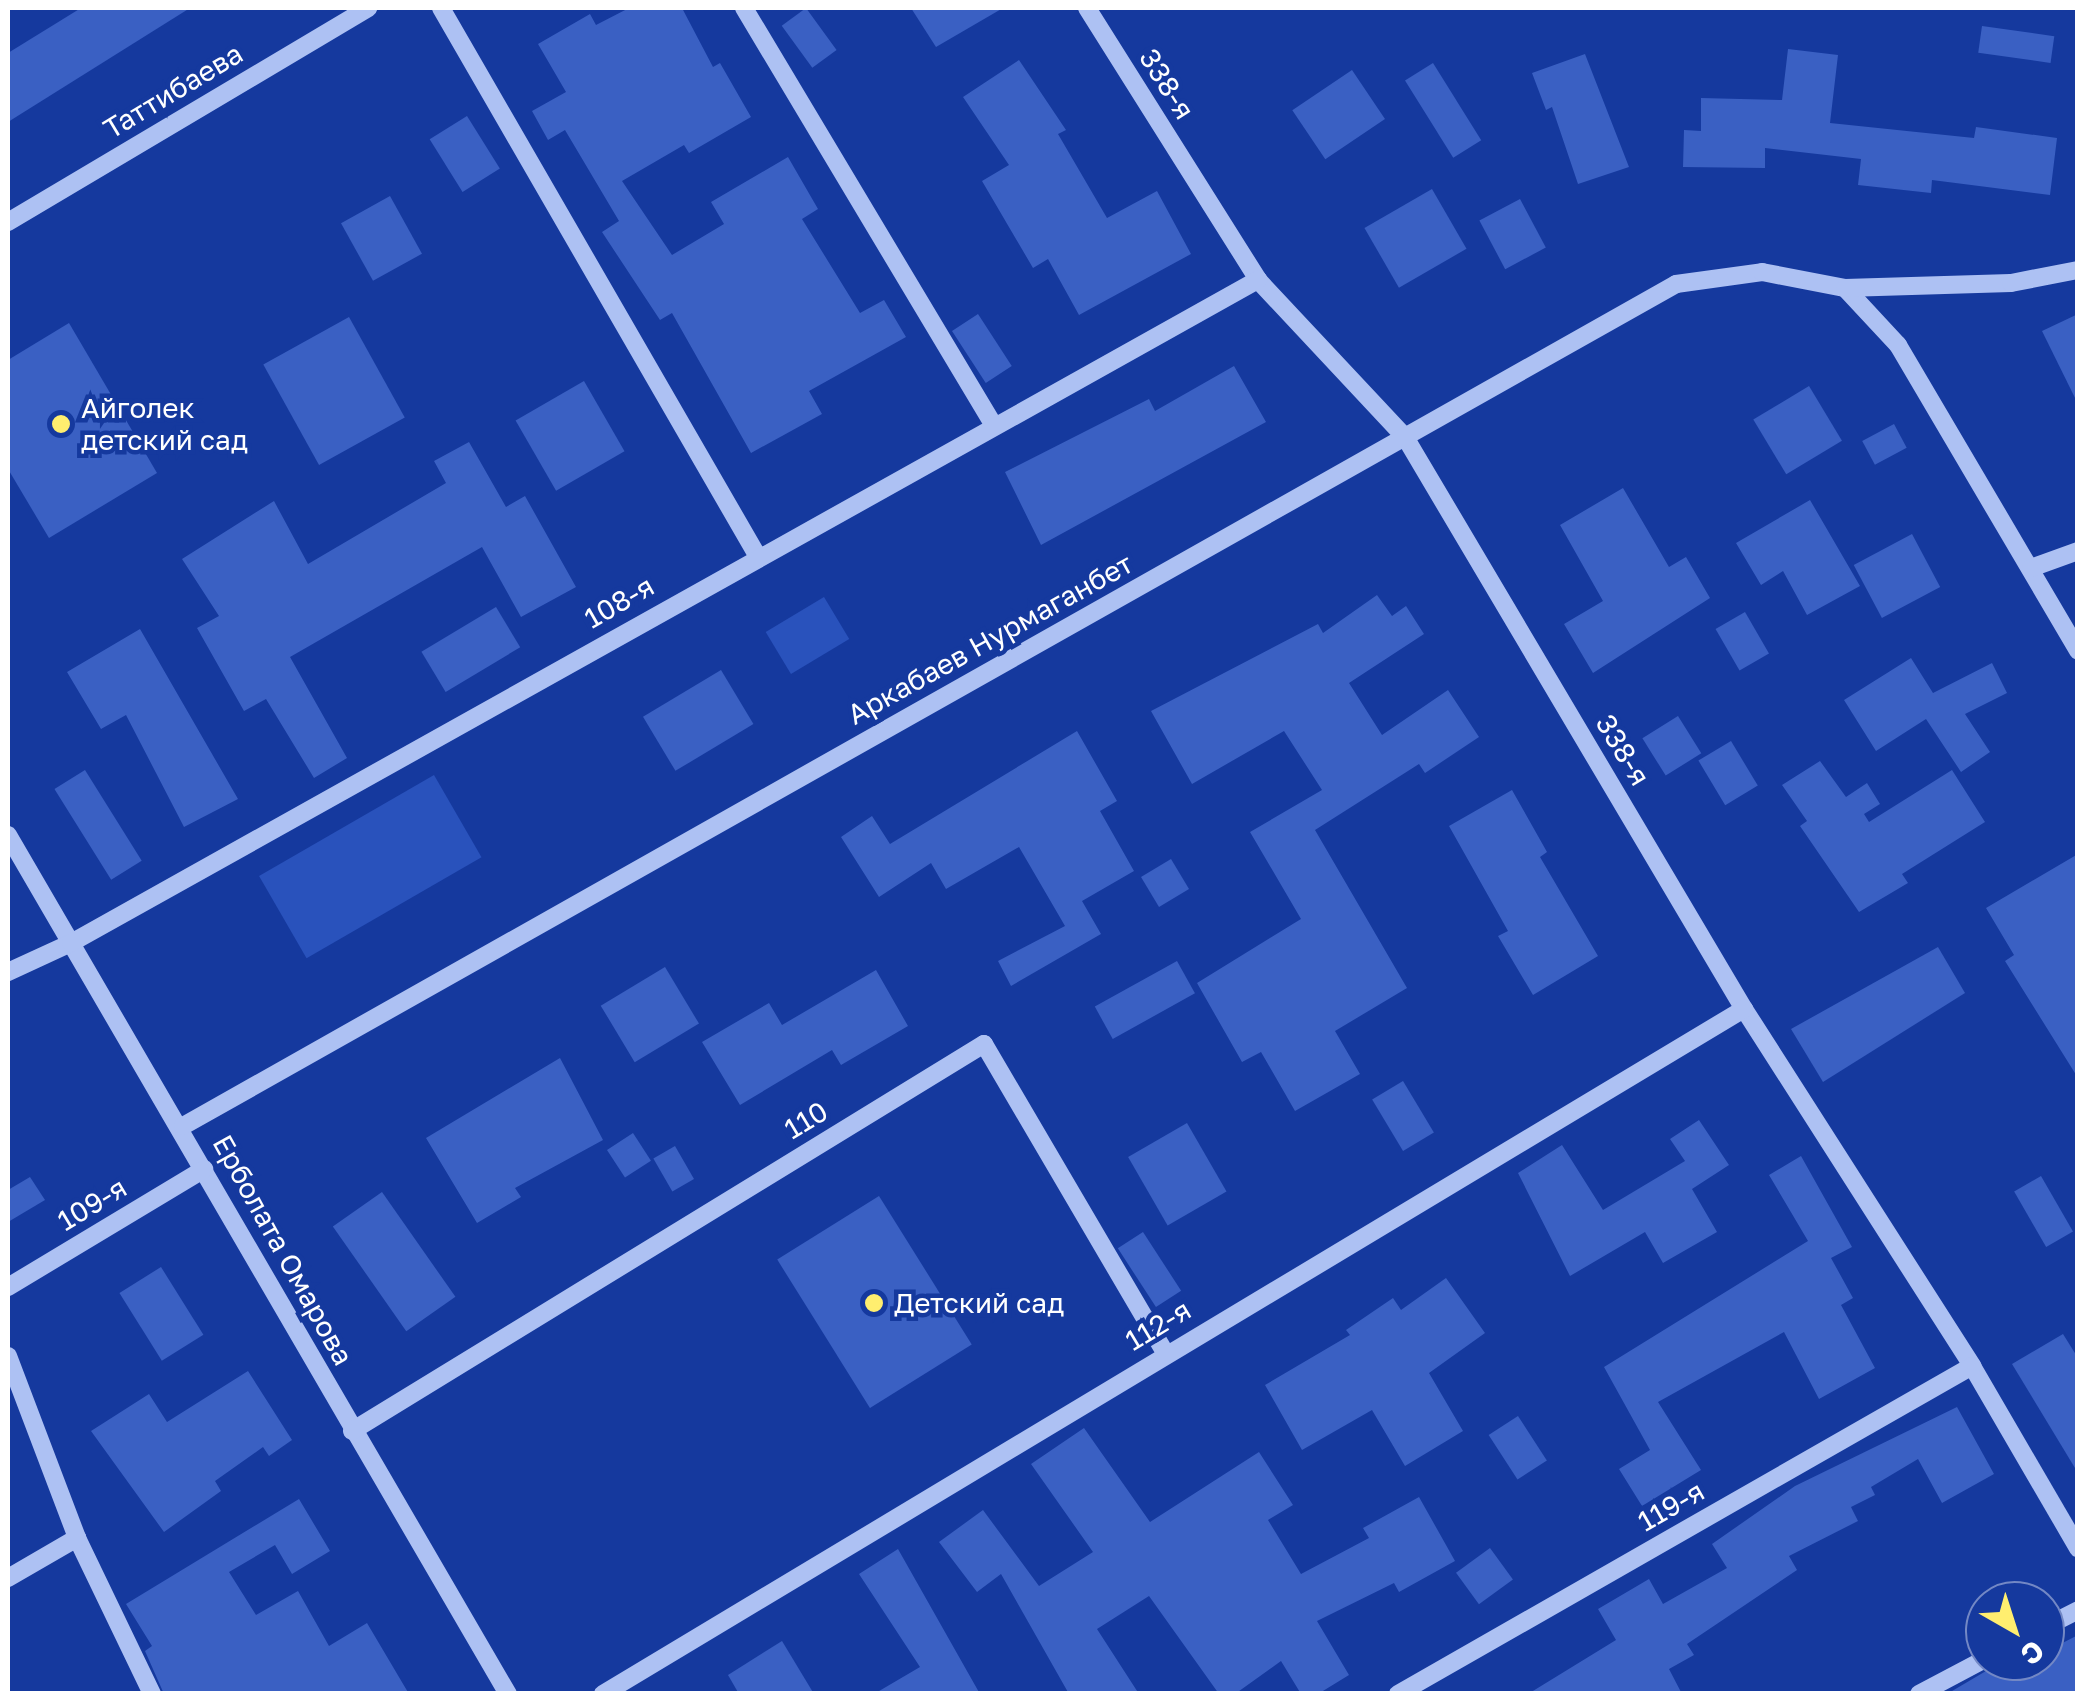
<!DOCTYPE html>
<meta charset="utf-8">
<style>
body{margin:0}
#map{position:relative;width:2085px;height:1701px;overflow:hidden;background:#15399e;font-family:"Golos Text",sans-serif}
div>[style]{position:absolute}
.green>*{inset:0;background:#2952bc;transform-origin:0 0}
.building>*{inset:0;background:#3a60c3;transform-origin:0 0}
.minor>*{height:18px;margin:-9px;padding:0 9px;transform-origin:9px;border-radius:9px;background:#adc1f3}
.dots>*{width:28px;height:28px;translate:-50% -50%;box-sizing:border-box;border:5px solid #15399e;border-radius:50%}
span{translate:-50% -50%;white-space:nowrap;text-align:center;line-height:1.15;-webkit-text-stroke:9px #15399e;paint-order:stroke}
.street-label{font-size:28px;color:#fff}
.poi-label{font-size:28px;color:#fff}
.left{translate:0 -50%;text-align:left}
.frame{position:absolute;inset:0;border:10px solid #fff;pointer-events:none}
.north{position:absolute;left:1965px;top:1581px;width:100px;height:100px;box-sizing:border-box;background:#15399e;border:2px solid #7388c5;border-radius:50%;rotate:141deg;font-size:28px;font-weight:700;line-height:40px;text-align:center;color:#fff}
.north::after{content:'';display:block;margin:auto;width:35px;height:45px;background:#ffee6f;clip-path:polygon(50% 0,100% 100%,50% 72%,0 100%)}
</style>
<div id="map">
<div class="green">
<div style="left:824px;top:597px;width:49px;height:68px;rotate:59deg"></div>
<div style="left:434px;top:775px;width:95px;height:202px;rotate:60deg"></div>
</div>
<div class="building">
<div style="clip-path:polygon(81px 8px,190px 8px,8px 122px,8px 53px)"></div>
<div style="clip-path:polygon(629px 8px,682px 8px,713px 67px,720px 63px,751px 117px,689px 153px,684px 145px,622px 181px,672px 255px,724px 224px,711px 202px,788px 157px,818px 209px,802px 219px,860px 313px,884px 300px,906px 337px,809px 391px,822px 414px,751px 453px,672px 313px,660px 320px,602px 232px,619px 221px,565px 130px,548px 140px,532px 111px,566px 92px,538px 44px,590px 14px,596px 25px)"></div>
<div style="left:806px;top:8px;width:52px;height:30px;rotate:54deg"></div>
<div style="clip-path:polygon(911px 8px,1003px 8px,936px 47px)"></div>
<div style="left:1982px;top:26px;width:73px;height:27px;rotate:8deg"></div>
<div style="clip-path:polygon(1788px 49px,1838px 55px,1830px 123px,1974px 138px,1976px 127px,2057px 138px,2050px 195px,1932px 180px,1931px 193px,1858px 185px,1861px 159px,1765px 148px,1765px 168px,1683px 167px,1684px 130px,1701px 131px,1701px 98px,1782px 100px)"></div>
<div style="clip-path:polygon(1585px 54px,1629px 167px,1578px 184px,1552px 107px,1546px 110px,1532px 73px)"></div>
<div style="clip-path:polygon(1019px 60px,1066px 130px,1058px 134px,1107px 218px,1157px 191px,1191px 254px,1079px 315px,1048px 259px,1033px 268px,982px 181px,1009px 165px,963px 97px)"></div>
<div style="left:1433px;top:63px;width:91px;height:33px;rotate:58deg"></div>
<div style="left:1352px;top:70px;width:59px;height:72px;rotate:56deg"></div>
<div style="left:467px;top:116px;width:62px;height:44px;rotate:58deg"></div>
<div style="left:1432px;top:189px;width:69px;height:78px;rotate:60deg"></div>
<div style="left:390px;top:196px;width:66px;height:56px;rotate:61deg"></div>
<div style="left:1520px;top:199px;width:55px;height:46px;rotate:62deg"></div>
<div style="left:978px;top:314px;width:62px;height:31px;rotate:57deg"></div>
<div style="clip-path:polygon(2078px 314px,2078px 404px,2042px 331px)"></div>
<div style="left:349px;top:317px;width:115px;height:98px;rotate:61deg"></div>
<div style="clip-path:polygon(69px 323px,157px 473px,49px 538px,8px 469px,8px 360px)"></div>
<div style="clip-path:polygon(1234px 366px,1266px 422px,1041px 545px,1005px 472px,1149px 399px,1155px 411px)"></div>
<div style="left:584px;top:381px;width:81px;height:79px;rotate:60deg"></div>
<div style="left:1809px;top:386px;width:64px;height:65px;rotate:59deg"></div>
<div style="left:1894px;top:424px;width:27px;height:36px;rotate:62deg"></div>
<div style="clip-path:polygon(469px 442px,506px 507px,525px 496px,576px 587px,521px 617px,482px 547px,290px 657px,347px 758px,314px 778px,266px 699px,244px 711px,197px 628px,219px 616px,182px 559px,274px 501px,308px 564px,446px 483px,434px 461px)"></div>
<div style="clip-path:polygon(1623px 488px,1669px 567px,1686px 557px,1710px 598px,1593px 673px,1564px 624px,1603px 601px,1560px 525px)"></div>
<div style="clip-path:polygon(1810px 500px,1860px 586px,1807px 615px,1783px 571px,1761px 585px,1736px 543px)"></div>
<div style="left:1912px;top:534px;width:60px;height:66px;rotate:62deg"></div>
<div style="clip-path:polygon(1377px 595px,1392px 616px,1406px 606px,1424px 634px,1349px 683px,1382px 735px,1448px 690px,1479px 737px,1425px 773px,1419px 764px,1315px 830px,1407px 988px,1335px 1031px,1360px 1074px,1295px 1111px,1261px 1052px,1242px 1062px,1197px 983px,1301px 919px,1250px 832px,1322px 790px,1284px 731px,1192px 784px,1151px 711px,1318px 624px,1323px 633px)"></div>
<div style="left:496px;top:607px;width:47px;height:87px;rotate:59deg"></div>
<div style="left:1745px;top:612px;width:48px;height:34px;rotate:60deg"></div>
<div style="clip-path:polygon(140px 629px,238px 799px,184px 827px,126px 715px,101px 729px,67px 672px)"></div>
<div style="clip-path:polygon(1911px 658px,1933px 693px,1992px 663px,2007px 693px,1965px 714px,1990px 752px,1961px 772px,1926px 719px,1876px 751px,1844px 700px)"></div>
<div style="left:721px;top:670px;width:63px;height:91px;rotate:59deg"></div>
<div style="left:1678px;top:716px;width:44px;height:42px;rotate:58deg"></div>
<div style="clip-path:polygon(1077px 731px,1117px 801px,1100px 811px,1134px 871px,1082px 901px,1101px 934px,1011px 986px,998px 961px,1065px 926px,1019px 847px,946px 889px,931px 863px,879px 897px,841px 837px,872px 816px,890px 844px)"></div>
<div style="left:1731px;top:741px;width:52px;height:38px;rotate:59deg"></div>
<div style="clip-path:polygon(1820px 761px,1846px 797px,1867px 783px,1880px 804px,1864px 814px,1869px 822px,1952px 770px,1985px 822px,1902px 874px,1908px 883px,1859px 912px,1800px 826px,1807px 821px,1782px 785px)"></div>
<div style="left:85px;top:770px;width:107px;height:36px;rotate:58deg"></div>
<div style="clip-path:polygon(1512px 790px,1547px 852px,1540px 857px,1598px 956px,1533px 995px,1498px 936px,1508px 931px,1449px 826px)"></div>
<div style="clip-path:polygon(2078px 854px,2078px 1078px,2005px 961px,2014px 955px,1986px 908px)"></div>
<div style="left:1171px;top:859px;width:35px;height:35px;rotate:59deg"></div>
<div style="clip-path:polygon(1938px 947px,1965px 993px,1823px 1082px,1791px 1029px)"></div>
<div style="left:1177px;top:961px;width:37px;height:94px;rotate:61deg"></div>
<div style="left:665px;top:967px;width:66px;height:75px;rotate:59deg"></div>
<div style="clip-path:polygon(876px 970px,908px 1026px,841px 1065px,832px 1050px,740px 1105px,702px 1042px,769px 1003px,782px 1025px)"></div>
<div style="clip-path:polygon(560px 1058px,603px 1140px,515px 1188px,521px 1197px,477px 1223px,426px 1138px)"></div>
<div style="left:1403px;top:1081px;width:60px;height:36px;rotate:59deg"></div>
<div style="clip-path:polygon(1699px 1120px,1729px 1165px,1692px 1189px,1717px 1232px,1663px 1263px,1645px 1232px,1570px 1276px,1518px 1173px,1562px 1145px,1603px 1210px,1685px 1161px,1670px 1139px)"></div>
<div style="left:1187px;top:1123px;width:79px;height:68px;rotate:60deg"></div>
<div style="left:633px;top:1133px;width:33px;height:31px;rotate:57deg"></div>
<div style="left:675px;top:1146px;width:38px;height:25px;rotate:60deg"></div>
<div style="clip-path:polygon(1801px 1156px,1852px 1247px,1831px 1258px,1853px 1298px,1841px 1305px,1875px 1368px,1819px 1399px,1784px 1332px,1658px 1402px,1701px 1470px,1642px 1506px,1619px 1469px,1650px 1450px,1604px 1367px,1808px 1241px,1769px 1175px)"></div>
<div style="left:2041px;top:1176px;width:64px;height:31px;rotate:60deg"></div>
<div style="clip-path:polygon(30px 1177px,45px 1200px,8px 1222px,8px 1190px)"></div>
<div style="left:382px;top:1192px;width:128px;height:60px;rotate:55deg"></div>
<div style="left:879px;top:1196px;width:175px;height:120px;rotate:58deg"></div>
<div style="left:1143px;top:1232px;width:70px;height:30px;rotate:57deg"></div>
<div style="left:161px;top:1267px;width:80px;height:49px;rotate:58deg"></div>
<div style="clip-path:polygon(1446px 1278px,1485px 1333px,1429px 1373px,1463px 1431px,1405px 1466px,1372px 1410px,1302px 1450px,1265px 1385px,1350px 1335px,1346px 1330px,1393px 1298px,1401px 1310px)"></div>
<div style="clip-path:polygon(2063px 1334px,2078px 1358px,2078px 1473px,2012px 1364px)"></div>
<div style="clip-path:polygon(248px 1371px,292px 1440px,269px 1456px,263px 1447px,215px 1481px,221px 1491px,164px 1532px,91px 1431px,149px 1394px,167px 1422px)"></div>
<div style="clip-path:polygon(1957px 1407px,1994px 1474px,1942px 1503px,1918px 1459px,1871px 1487px,1875px 1495px,1851px 1507px,1858px 1521px,1789px 1556px,1797px 1570px,1687px 1644px,1694px 1655px,1669px 1669px,1682px 1694px,1528px 1694px,1616px 1640px,1598px 1609px,1649px 1579px,1663px 1604px,1727px 1568px,1712px 1544px,1795px 1486px)"></div>
<div style="left:1518px;top:1416px;width:53px;height:35px;rotate:57deg"></div>
<div style="clip-path:polygon(1084px 1428px,1150px 1522px,1259px 1452px,1293px 1505px,1268px 1520px,1301px 1574px,1369px 1538px,1363px 1528px,1419px 1497px,1455px 1561px,1399px 1592px,1394px 1583px,1317px 1621px,1349px 1675px,1318px 1694px,1301px 1694px,1281px 1661px,1235px 1694px,1219px 1694px,1149px 1596px,1097px 1629px,1139px 1694px,1069px 1694px,1001px 1574px,977px 1592px,939px 1542px,983px 1510px,1039px 1586px,1093px 1552px,1031px 1464px)"></div>
<div style="clip-path:polygon(299px 1499px,330px 1551px,292px 1574px,275px 1545px,229px 1572px,256px 1615px,298px 1591px,329px 1646px,367px 1623px,409px 1694px,164px 1694px,145px 1651px,152px 1646px,126px 1604px)"></div>
<div style="left:1490px;top:1548px;width:39px;height:42px;rotate:54deg"></div>
<div style="clip-path:polygon(898px 1549px,980px 1694px,874px 1694px,920px 1667px,859px 1574px)"></div>
<div style="clip-path:polygon(2078px 1635px,2078px 1694px,1947px 1694px,2003px 1661px,2045px 1661px,2045px 1652px)"></div>
<div style="clip-path:polygon(782px 1641px,814px 1694px,739px 1694px,728px 1675px)"></div>
</div>
<div class="minor">
<div style="left:441px;top:8px;width:632px;rotate:59.99deg"></div>
<div style="left:744px;top:8px;width:487px;rotate:59.1deg"></div>
<div style="left:1087px;top:8px;width:321px;rotate:57.8deg"></div>
<div style="left:1258px;top:280px;width:215px;rotate:46.9deg"></div>
<div style="left:1405px;top:437px;width:665px;rotate:59.35deg"></div>
<div style="left:1744px;top:1009px;width:424px;rotate:57.4deg"></div>
<div style="left:1972px;top:1366px;width:211px;rotate:59.8deg"></div>
<div style="left:8px;top:222px;width:419px;rotate:-30.7deg"></div>
<div style="left:1845px;top:288px;width:78px;rotate:47.1deg"></div>
<div style="left:1898px;top:345px;width:355px;rotate:59.5deg"></div>
<div style="left:2031px;top:568px;width:50px;rotate:-19.9deg"></div>
<div style="left:8px;top:835px;width:994px;rotate:59.8deg"></div>
<div style="left:8px;top:972px;width:69px;rotate:-24.7deg"></div>
<div style="left:71px;top:943px;width:1360px;rotate:-29.19deg"></div>
<div style="left:183px;top:1126px;width:1714px;rotate:-29.42deg"></div>
<div style="left:1676px;top:284px;width:87px;rotate:-7.9deg"></div>
<div style="left:1762px;top:272px;width:85px;rotate:10.9deg"></div>
<div style="left:1845px;top:288px;width:166px;rotate:-1.7deg"></div>
<div style="left:2011px;top:283px;width:68px;rotate:-11deg"></div>
<div style="left:8px;top:1287px;width:229px;rotate:-31deg"></div>
<div style="left:8px;top:1356px;width:195px;rotate:69.2deg"></div>
<div style="left:77px;top:1538px;width:173px;rotate:64.3deg"></div>
<div style="left:352px;top:1431px;width:741px;rotate:-31.48deg"></div>
<div style="left:984px;top:1044px;width:357px;rotate:59.6deg"></div>
<div style="left:8px;top:1578px;width:80px;rotate:-30.1deg"></div>
<div style="left:2045px;top:1627px;width:37px;rotate:-27deg"></div>
<div style="left:603px;top:1694px;width:1331px;rotate:-30.98deg"></div>
<div style="left:1398px;top:1694px;width:661px;rotate:-29.74deg"></div>
<div style="left:1919px;top:1694px;width:75px;rotate:-27.9deg"></div>
</div>
<div class="dots">
<div style="left:61px;top:424px;background:#ffee6f"></div>
<div style="left:874px;top:1303px;background:#ffee6f"></div>
</div>
<div class="street-label">
<span style="left:1167px;top:84px;rotate:58deg">338-я</span>
<span style="left:173px;top:91px;rotate:-31deg">Таттибаева</span>
<span style="left:619px;top:602px;rotate:-30deg">108-я</span>
<span style="left:990px;top:639px;rotate:-29deg">Аркабаев Нурмаганбет</span>
<span style="left:1623px;top:750px;rotate:59deg">338-я</span>
<span style="left:806px;top:1120px;rotate:-31deg">110</span>
<span style="left:92px;top:1204px;rotate:-31deg">109-я</span>
<span style="left:283px;top:1250px;rotate:61deg">Ерболата Омарова</span>
<span style="left:1158px;top:1325px;rotate:-31deg">112-я</span>
<span style="left:1671px;top:1506px;rotate:-30deg">119-я</span>
</div>
<div class="poi-label">
<span class="left" style="left:81px;top:424px">Айголек<br>детский сад</span>
<span class="left" style="left:894px;top:1303px">Детский сад</span>
</div>
<div class="frame"></div>
<div class="north">С</div>
</div>
